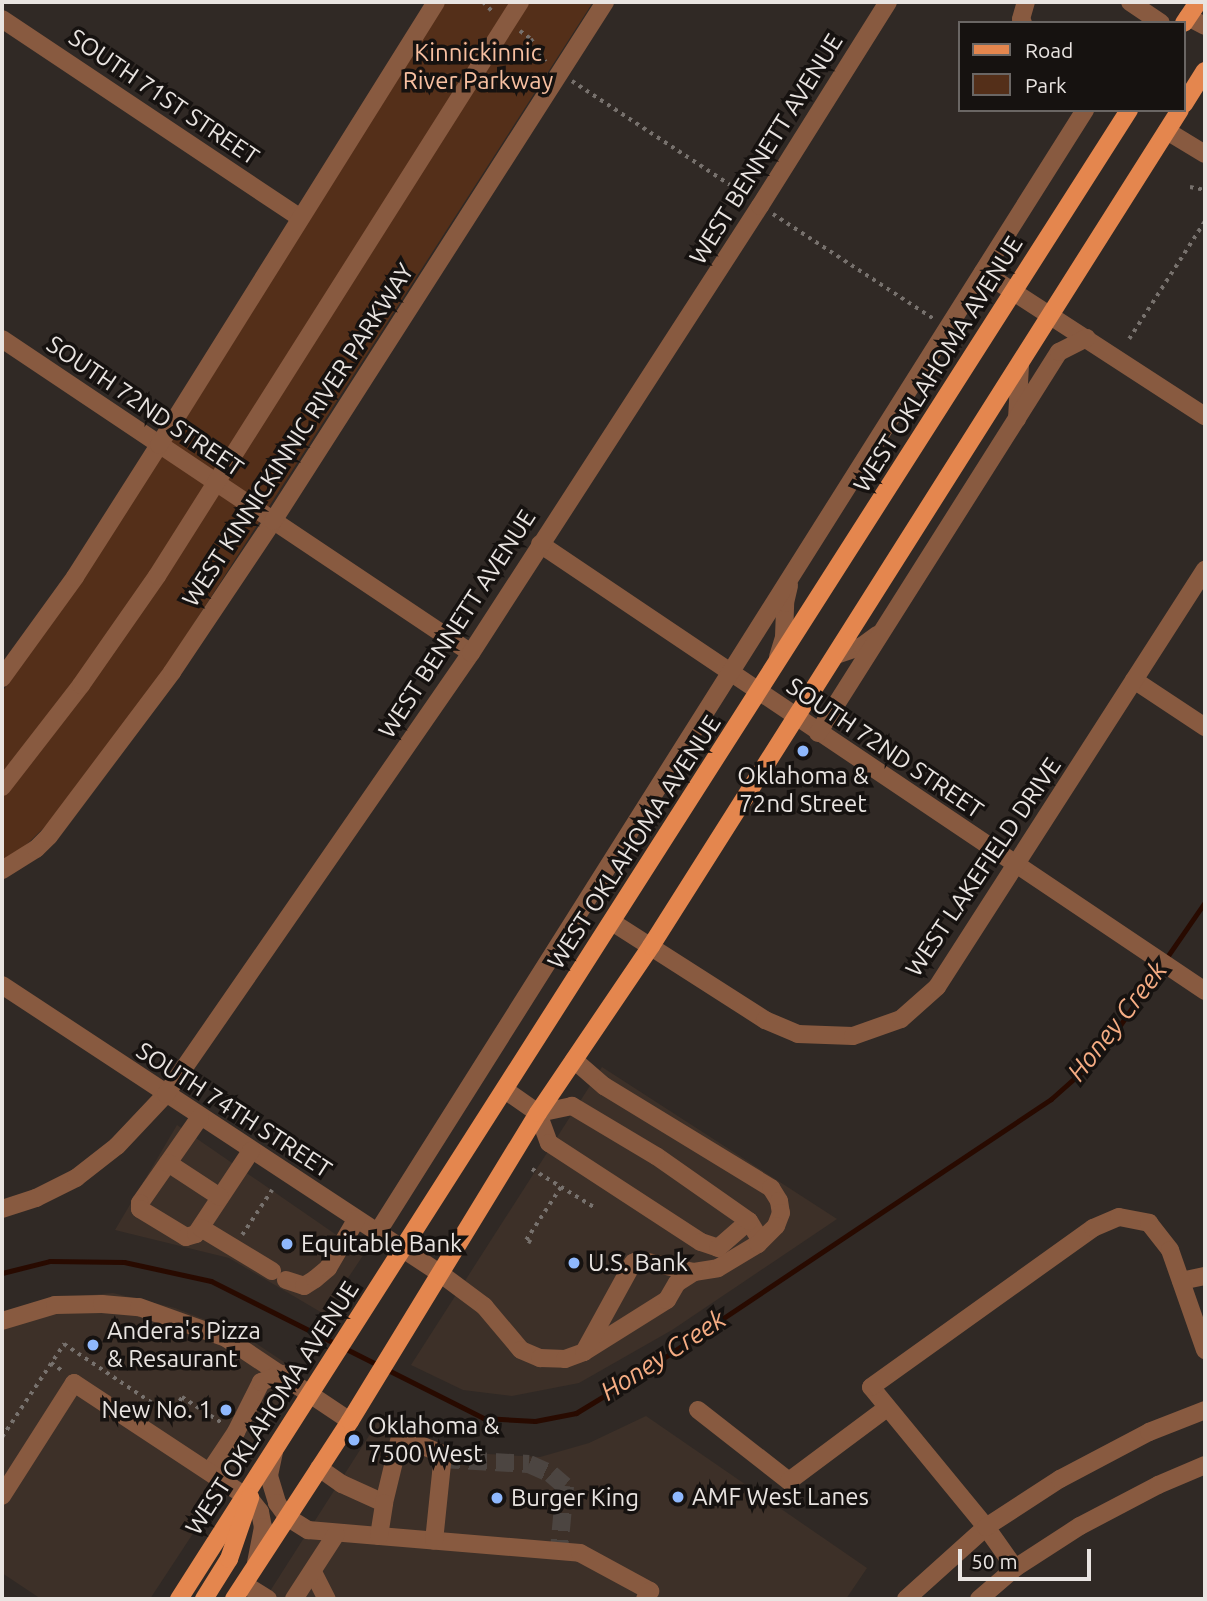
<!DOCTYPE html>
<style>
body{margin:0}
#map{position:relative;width:1207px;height:1601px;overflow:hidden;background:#302925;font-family:Ubuntu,sans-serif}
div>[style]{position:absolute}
.built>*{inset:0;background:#3d3028}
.green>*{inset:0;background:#542f19}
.stream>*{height:5px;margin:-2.5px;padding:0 2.5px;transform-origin:2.5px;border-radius:2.5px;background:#280a00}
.minor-tunnel>*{height:18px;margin-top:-9px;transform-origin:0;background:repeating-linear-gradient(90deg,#4c4541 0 18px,transparent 0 27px)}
.path>*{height:3.5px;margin-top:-1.75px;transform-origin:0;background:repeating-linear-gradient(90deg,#77716d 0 3.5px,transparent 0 8.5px)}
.minor>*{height:18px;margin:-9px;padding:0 9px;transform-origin:9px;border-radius:9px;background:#885a40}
.major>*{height:18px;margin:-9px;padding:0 9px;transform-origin:9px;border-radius:9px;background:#e4864e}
.dots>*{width:19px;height:19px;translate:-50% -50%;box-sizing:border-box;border:4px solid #161210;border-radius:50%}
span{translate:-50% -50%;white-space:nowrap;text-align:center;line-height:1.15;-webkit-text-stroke:7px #161210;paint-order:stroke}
.park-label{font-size:24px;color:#f8c0a1}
.street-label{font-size:24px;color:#e9e4e1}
.poi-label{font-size:24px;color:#e9e4e1}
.left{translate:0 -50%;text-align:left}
.right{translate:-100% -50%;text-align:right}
.water-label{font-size:26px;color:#f5ac83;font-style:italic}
.frame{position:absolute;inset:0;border:4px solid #e9e4e1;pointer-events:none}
.legend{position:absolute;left:958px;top:21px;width:228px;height:91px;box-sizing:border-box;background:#161210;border:2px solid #6a6664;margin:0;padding:9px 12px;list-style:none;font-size:21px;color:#e9e4e1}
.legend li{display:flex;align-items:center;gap:14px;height:35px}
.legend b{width:35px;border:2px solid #6a6664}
.scale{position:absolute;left:958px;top:1549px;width:133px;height:32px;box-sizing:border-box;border:4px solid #e9e4e1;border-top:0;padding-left:9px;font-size:21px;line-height:24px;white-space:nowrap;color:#e9e4e1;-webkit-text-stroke:5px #161210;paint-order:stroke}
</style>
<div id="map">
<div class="built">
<div style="clip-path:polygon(602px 1067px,837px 1219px,672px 1330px,579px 1383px,512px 1396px,463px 1390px,411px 1365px)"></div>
<div style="clip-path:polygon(177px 1125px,364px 1254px,324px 1314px,229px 1258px,115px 1230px)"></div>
<div style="clip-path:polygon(113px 1293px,175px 1308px,242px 1334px,299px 1372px,150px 1599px,41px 1599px,2px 1573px,2px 1312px,55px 1298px)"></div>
<div style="clip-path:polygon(646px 1416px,867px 1568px,846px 1599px,265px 1599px,381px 1417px,428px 1443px,454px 1452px,540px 1457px,589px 1443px)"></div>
</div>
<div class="green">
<div style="clip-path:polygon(445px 2px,593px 2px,130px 723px,56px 816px,23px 848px,2px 861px,2px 692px,65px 605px)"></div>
</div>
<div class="stream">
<div style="left:2px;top:1273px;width:49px;rotate:-14deg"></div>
<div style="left:50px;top:1261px;width:74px;rotate:0.8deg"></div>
<div style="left:124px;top:1262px;width:89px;rotate:12.3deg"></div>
<div style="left:211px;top:1281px;width:305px;rotate:26.7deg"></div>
<div style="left:483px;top:1418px;width:52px;rotate:3.3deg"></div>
<div style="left:535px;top:1421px;width:42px;rotate:-11deg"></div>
<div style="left:576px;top:1413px;width:66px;rotate:-31.3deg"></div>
<div style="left:632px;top:1379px;width:504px;rotate:-33.75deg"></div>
<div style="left:1051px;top:1099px;width:48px;rotate:-41.6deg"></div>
<div style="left:1087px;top:1067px;width:50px;rotate:-51.5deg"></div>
<div style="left:1118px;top:1028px;width:153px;rotate:-55.4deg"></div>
</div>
<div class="minor-tunnel">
<div style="left:442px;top:1459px;width:87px;rotate:3.3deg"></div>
<div style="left:529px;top:1464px;width:24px;rotate:24deg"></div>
<div style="left:551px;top:1474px;width:18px;rotate:41deg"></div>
<div style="left:565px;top:1486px;width:63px;rotate:95.4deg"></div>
</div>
<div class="path">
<div style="left:483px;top:2px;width:16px;rotate:45deg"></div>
<div style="left:520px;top:31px;width:14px;rotate:36deg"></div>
<div style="left:531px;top:39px;width:27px;rotate:57deg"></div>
<div style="left:572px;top:81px;width:209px;rotate:33.3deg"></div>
<div style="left:1190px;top:187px;width:15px;rotate:11deg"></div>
<div style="left:773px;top:214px;width:192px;rotate:33.1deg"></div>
<div style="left:1129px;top:339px;width:140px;rotate:-57.2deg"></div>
<div style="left:532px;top:1169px;width:76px;rotate:31.6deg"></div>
<div style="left:242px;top:1235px;width:54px;rotate:-56.3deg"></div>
<div style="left:531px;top:1243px;width:6px;rotate:-149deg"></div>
<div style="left:526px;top:1240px;width:64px;rotate:-56.6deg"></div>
<div style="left:51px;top:1363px;width:14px;rotate:34deg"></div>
<div style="left:2px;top:1437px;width:112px;rotate:-56.3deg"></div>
<div style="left:64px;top:1344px;width:128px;rotate:33.8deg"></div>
<div style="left:170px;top:1415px;width:22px;rotate:-56deg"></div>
<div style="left:182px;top:1397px;width:48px;rotate:33deg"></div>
</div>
<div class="minor">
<div style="left:1130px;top:2px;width:37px;rotate:34deg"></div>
<div style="left:1188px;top:17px;width:19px;rotate:28deg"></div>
<div style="left:2px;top:19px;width:357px;rotate:33.7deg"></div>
<div style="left:1023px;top:23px;width:4px;rotate:-117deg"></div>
<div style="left:1021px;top:19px;width:18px;rotate:-74deg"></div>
<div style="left:1167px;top:131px;width:44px;rotate:31.2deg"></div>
<div style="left:983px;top:272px;width:265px;rotate:33deg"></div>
<div style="left:2px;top:339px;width:564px;rotate:33.8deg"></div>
<div style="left:1017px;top:419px;width:54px;rotate:-86.8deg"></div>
<div style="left:540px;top:544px;width:801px;rotate:33.91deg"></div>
<div style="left:836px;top:655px;width:28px;rotate:-19deg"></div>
<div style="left:862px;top:646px;width:19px;rotate:-36deg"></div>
<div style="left:778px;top:657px;width:21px;rotate:-73deg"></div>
<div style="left:784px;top:637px;width:34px;rotate:-88deg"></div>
<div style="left:785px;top:603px;width:18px;rotate:-77deg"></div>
<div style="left:2px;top:678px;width:125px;rotate:-54.1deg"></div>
<div style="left:75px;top:577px;width:156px;rotate:-57.5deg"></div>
<div style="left:159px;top:445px;width:522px;rotate:-57.98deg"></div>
<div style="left:1134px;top:680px;width:85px;rotate:33.5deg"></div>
<div style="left:818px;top:733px;width:451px;rotate:-57.7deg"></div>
<div style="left:1059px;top:352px;width:31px;rotate:-27deg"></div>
<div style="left:2px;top:787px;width:129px;rotate:-52.2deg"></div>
<div style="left:81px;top:685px;width:133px;rotate:-55.1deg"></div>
<div style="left:157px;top:576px;width:679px;rotate:-57.69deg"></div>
<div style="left:2px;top:870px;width:40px;rotate:-32deg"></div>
<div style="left:36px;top:849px;width:18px;rotate:-45deg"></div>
<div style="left:49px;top:836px;width:205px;rotate:-53.1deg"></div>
<div style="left:172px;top:672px;width:182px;rotate:-56.2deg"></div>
<div style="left:273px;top:521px;width:616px;rotate:-57.39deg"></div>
<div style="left:612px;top:922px;width:182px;rotate:32.6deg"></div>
<div style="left:765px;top:1020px;width:36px;rotate:23deg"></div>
<div style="left:798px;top:1034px;width:55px;rotate:2.1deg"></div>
<div style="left:853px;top:1036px;width:51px;rotate:-19.5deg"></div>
<div style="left:901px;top:1019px;width:48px;rotate:-41.6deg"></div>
<div style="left:937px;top:987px;width:496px;rotate:-57.3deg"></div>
<div style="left:2px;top:985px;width:526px;rotate:33.36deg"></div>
<div style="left:441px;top:1274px;width:54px;rotate:36.7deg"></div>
<div style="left:484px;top:1306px;width:57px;rotate:49.9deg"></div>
<div style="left:521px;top:1350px;width:21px;rotate:23deg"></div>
<div style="left:540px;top:1358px;width:25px;rotate:2deg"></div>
<div style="left:565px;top:1359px;width:20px;rotate:-20deg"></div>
<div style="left:584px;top:1352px;width:98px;rotate:-32.1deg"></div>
<div style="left:667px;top:1300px;width:20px;rotate:-60deg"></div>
<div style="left:677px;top:1283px;width:20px;rotate:-33deg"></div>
<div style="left:694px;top:1272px;width:24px;rotate:-9deg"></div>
<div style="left:718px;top:1268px;width:47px;rotate:-31deg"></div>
<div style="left:758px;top:1244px;width:8px;rotate:-90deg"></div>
<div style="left:758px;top:1236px;width:17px;rotate:-121deg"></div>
<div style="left:574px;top:1060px;width:40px;rotate:41deg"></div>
<div style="left:604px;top:1086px;width:196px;rotate:31.4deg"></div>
<div style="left:771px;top:1188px;width:15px;rotate:58deg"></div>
<div style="left:779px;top:1201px;width:12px;rotate:81deg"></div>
<div style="left:781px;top:1213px;width:14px;rotate:111deg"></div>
<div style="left:776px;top:1226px;width:25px;rotate:135deg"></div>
<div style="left:505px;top:1090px;width:40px;rotate:34.9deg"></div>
<div style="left:538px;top:1113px;width:32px;rotate:70deg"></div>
<div style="left:549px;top:1143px;width:181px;rotate:33.1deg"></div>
<div style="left:701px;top:1242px;width:18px;rotate:19deg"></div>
<div style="left:718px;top:1248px;width:41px;rotate:-41.1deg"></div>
<div style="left:749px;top:1221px;width:113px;rotate:-145deg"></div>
<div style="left:656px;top:1156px;width:98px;rotate:-149.2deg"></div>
<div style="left:572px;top:1106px;width:35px;rotate:168deg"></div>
<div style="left:200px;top:1117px;width:105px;rotate:124.9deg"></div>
<div style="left:140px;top:1203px;width:6px;rotate:90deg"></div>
<div style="left:140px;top:1209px;width:54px;rotate:31.3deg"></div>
<div style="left:186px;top:1237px;width:10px;rotate:-17deg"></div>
<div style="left:196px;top:1234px;width:100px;rotate:-56.5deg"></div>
<div style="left:168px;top:1163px;width:62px;rotate:33.2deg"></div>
<div style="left:2px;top:1209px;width:36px;rotate:-18deg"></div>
<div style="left:36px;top:1198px;width:45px;rotate:-26.6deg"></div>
<div style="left:76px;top:1178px;width:52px;rotate:-38deg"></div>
<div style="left:117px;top:1146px;width:71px;rotate:-46.7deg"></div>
<div style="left:166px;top:1094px;width:536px;rotate:-55.33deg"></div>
<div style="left:471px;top:653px;width:532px;rotate:-57.12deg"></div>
<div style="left:760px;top:206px;width:241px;rotate:-57.9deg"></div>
<div style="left:201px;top:1228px;width:83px;rotate:31.2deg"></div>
<div style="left:377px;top:1233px;width:1328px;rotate:-57.77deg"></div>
<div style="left:286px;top:1280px;width:19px;rotate:18deg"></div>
<div style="left:304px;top:1286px;width:13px;rotate:-32deg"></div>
<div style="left:315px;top:1279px;width:17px;rotate:-40deg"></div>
<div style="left:328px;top:1268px;width:56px;rotate:-59.7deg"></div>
<div style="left:1181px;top:1281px;width:25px;rotate:-12deg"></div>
<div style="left:2px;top:1321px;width:55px;rotate:-16.8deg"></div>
<div style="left:55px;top:1305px;width:47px;rotate:-1.2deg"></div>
<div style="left:102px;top:1304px;width:37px;rotate:5deg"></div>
<div style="left:139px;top:1307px;width:92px;rotate:19.6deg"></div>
<div style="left:226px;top:1338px;width:149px;rotate:33.8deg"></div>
<div style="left:584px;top:1352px;width:102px;rotate:-61.2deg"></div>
<div style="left:633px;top:1263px;width:7px;rotate:-27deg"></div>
<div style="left:639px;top:1260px;width:56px;rotate:12.3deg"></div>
<div style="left:698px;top:1410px;width:115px;rotate:38deg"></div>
<div style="left:789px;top:1481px;width:122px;rotate:-36.7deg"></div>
<div style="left:274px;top:1452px;width:25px;rotate:102deg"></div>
<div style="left:269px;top:1476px;width:28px;rotate:73deg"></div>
<div style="left:277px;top:1503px;width:17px;rotate:54deg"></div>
<div style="left:287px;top:1517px;width:25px;rotate:32deg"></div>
<div style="left:308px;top:1530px;width:273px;rotate:4.8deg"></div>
<div style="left:580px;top:1553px;width:80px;rotate:28.5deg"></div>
<div style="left:650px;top:1591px;width:9px;rotate:122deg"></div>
<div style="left:319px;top:1468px;width:28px;rotate:35deg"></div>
<div style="left:342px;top:1484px;width:46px;rotate:24.3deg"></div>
<div style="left:384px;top:1503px;width:68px;rotate:-76.4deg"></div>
<div style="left:400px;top:1437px;width:46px;rotate:21.6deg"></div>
<div style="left:443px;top:1454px;width:87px;rotate:95.9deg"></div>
<div style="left:210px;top:1471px;width:47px;rotate:-56.3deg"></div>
<div style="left:236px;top:1432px;width:56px;rotate:-63.4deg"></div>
<div style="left:261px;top:1382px;width:22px;rotate:-22deg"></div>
<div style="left:2px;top:1496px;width:134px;rotate:-57.5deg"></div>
<div style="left:74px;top:1383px;width:211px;rotate:33.4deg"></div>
<div style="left:250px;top:1499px;width:16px;rotate:52deg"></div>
<div style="left:260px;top:1512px;width:15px;rotate:79deg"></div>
<div style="left:263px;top:1527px;width:36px;rotate:101deg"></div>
<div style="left:379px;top:1536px;width:33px;rotate:-81deg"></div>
<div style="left:1015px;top:1568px;width:50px;rotate:-125.3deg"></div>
<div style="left:986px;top:1527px;width:181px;rotate:-129.4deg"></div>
<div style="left:871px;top:1387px;width:273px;rotate:-35.6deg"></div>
<div style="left:1093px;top:1228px;width:28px;rotate:-23deg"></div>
<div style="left:1119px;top:1217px;width:31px;rotate:11deg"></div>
<div style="left:1149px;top:1223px;width:34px;rotate:52deg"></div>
<div style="left:1170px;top:1250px;width:106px;rotate:70.7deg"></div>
<div style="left:313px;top:1572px;width:30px;rotate:63deg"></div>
<div style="left:244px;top:1584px;width:28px;rotate:32deg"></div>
<div style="left:294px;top:1599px;width:77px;rotate:-57.1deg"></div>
<div style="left:906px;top:1599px;width:108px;rotate:-42deg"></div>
<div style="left:986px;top:1527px;width:88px;rotate:-33deg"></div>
<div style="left:1060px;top:1479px;width:101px;rotate:-27.8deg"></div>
<div style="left:1149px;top:1432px;width:60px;rotate:-21.4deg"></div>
<div style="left:979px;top:1599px;width:48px;rotate:-40.7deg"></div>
<div style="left:1015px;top:1568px;width:77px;rotate:-32.9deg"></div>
<div style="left:1080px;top:1526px;width:88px;rotate:-27.7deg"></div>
<div style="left:1158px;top:1485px;width:51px;rotate:-23.1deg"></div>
</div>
<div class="major">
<div style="left:1184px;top:23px;width:25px;rotate:-56deg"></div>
<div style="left:1184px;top:104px;width:39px;rotate:-58deg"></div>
<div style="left:179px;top:1599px;width:1766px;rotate:-57.46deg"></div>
<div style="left:204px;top:1599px;width:47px;rotate:-58deg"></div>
<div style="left:229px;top:1559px;width:65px;rotate:-71deg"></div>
<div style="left:234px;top:1599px;width:212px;rotate:-56.9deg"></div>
<div style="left:350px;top:1421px;width:361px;rotate:-58.6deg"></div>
<div style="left:538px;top:1113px;width:202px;rotate:-55.9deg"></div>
<div style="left:651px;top:946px;width:989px;rotate:-57.68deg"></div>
</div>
<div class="dots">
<div style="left:803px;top:751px;background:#8fb8fd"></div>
<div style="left:287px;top:1244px;background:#8fb8fd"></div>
<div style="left:574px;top:1263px;background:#8fb8fd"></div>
<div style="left:93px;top:1345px;background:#8fb8fd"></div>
<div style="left:226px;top:1410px;background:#8fb8fd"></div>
<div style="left:354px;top:1440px;background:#8fb8fd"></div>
<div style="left:678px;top:1497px;background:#8fb8fd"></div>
<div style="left:497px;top:1498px;background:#8fb8fd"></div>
</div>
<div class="park-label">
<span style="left:478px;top:67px">Kinnickinnic<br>River Parkway</span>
</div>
<div class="street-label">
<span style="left:164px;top:97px;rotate:34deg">SOUTH 71ST STREET</span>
<span style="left:766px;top:149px;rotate:-58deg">WEST BENNETT AVENUE</span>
<span style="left:938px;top:364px;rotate:-58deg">WEST OKLAHOMA AVENUE</span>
<span style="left:145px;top:406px;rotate:34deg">SOUTH 72ND STREET</span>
<span style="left:298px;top:435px;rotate:-57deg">WEST KINNICKINNIC RIVER PARKWAY</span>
<span style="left:457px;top:624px;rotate:-57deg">WEST BENNETT AVENUE</span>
<span style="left:885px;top:748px;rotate:34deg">SOUTH 72ND STREET</span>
<span style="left:634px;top:842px;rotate:-57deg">WEST OKLAHOMA AVENUE</span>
<span style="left:983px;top:867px;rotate:-56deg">WEST LAKEFIELD DRIVE</span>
<span style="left:234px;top:1110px;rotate:33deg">SOUTH 74TH STREET</span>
<span style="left:272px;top:1408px;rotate:-57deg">WEST OKLAHOMA AVENUE</span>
</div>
<div class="poi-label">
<span style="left:803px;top:790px">Oklahoma &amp;<br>72nd Street</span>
<span class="left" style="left:301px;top:1244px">Equitable Bank</span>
<span class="left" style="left:588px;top:1263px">U.S. Bank</span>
<span class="left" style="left:107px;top:1345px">Andera's Pizza<br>&amp; Resaurant</span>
<span class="right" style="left:212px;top:1410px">New No. 1</span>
<span class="left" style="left:368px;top:1440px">Oklahoma &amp;<br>7500 West</span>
<span class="left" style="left:692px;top:1497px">AMF West Lanes</span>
<span class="left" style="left:511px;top:1498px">Burger King</span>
</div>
<div class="water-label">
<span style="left:1117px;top:1021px;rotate:-52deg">Honey Creek</span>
<span style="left:663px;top:1355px;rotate:-33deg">Honey Creek</span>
</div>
<div class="frame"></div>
<ul class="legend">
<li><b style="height:9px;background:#e4864e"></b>Road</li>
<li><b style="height:19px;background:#542f19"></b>Park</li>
</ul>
<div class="scale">50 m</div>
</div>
